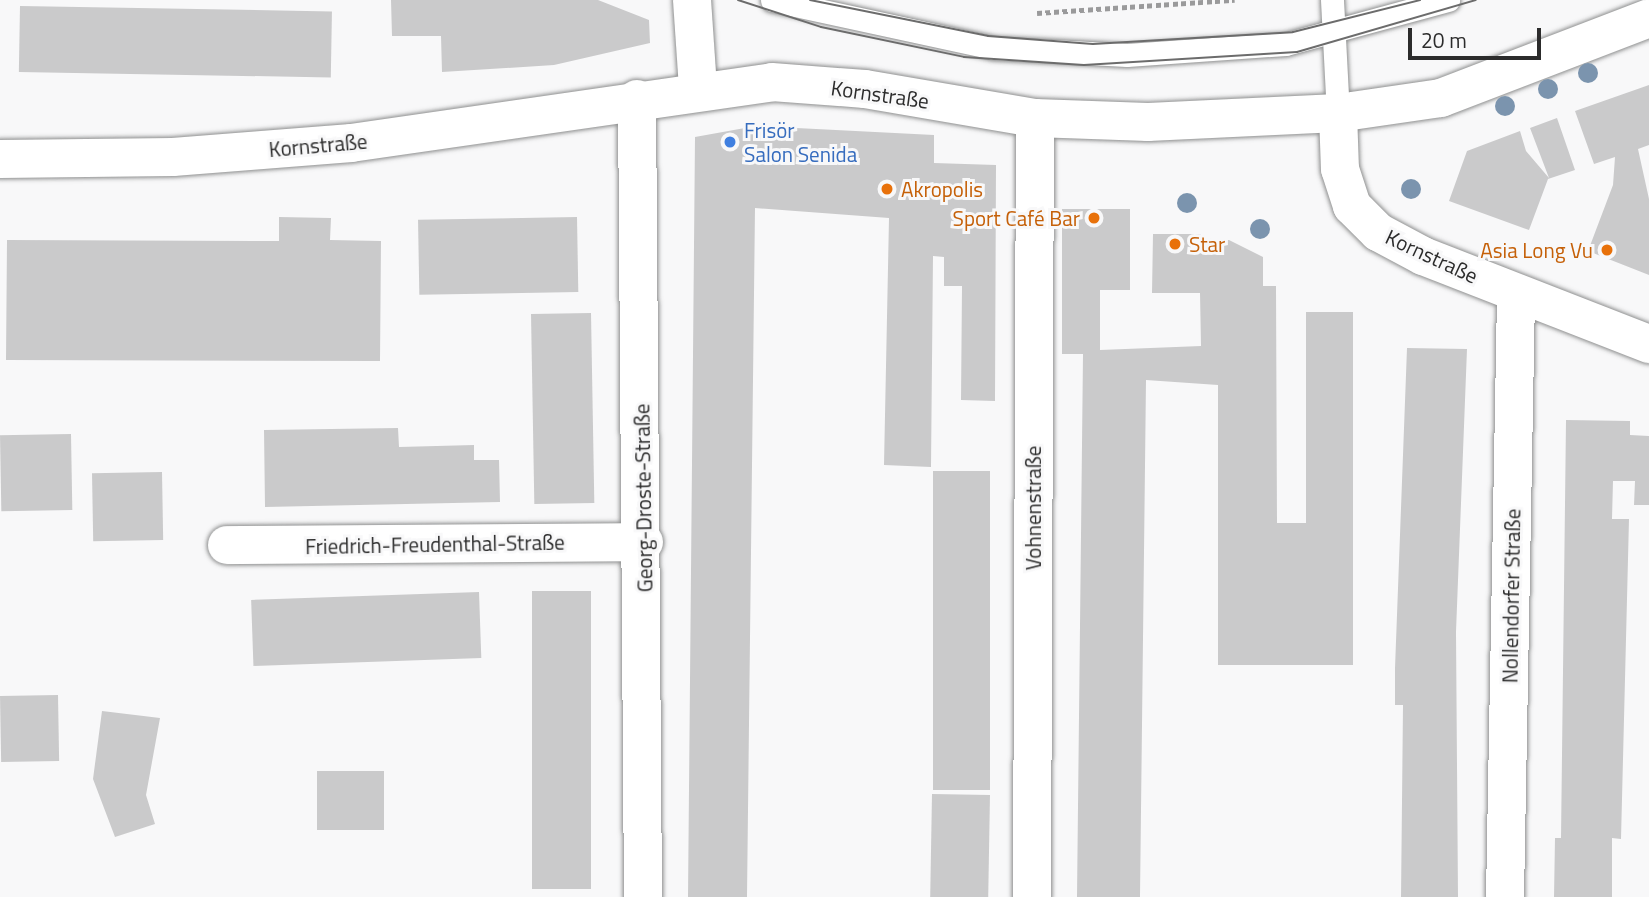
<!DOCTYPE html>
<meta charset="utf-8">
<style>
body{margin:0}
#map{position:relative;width:1649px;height:897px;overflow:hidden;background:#f8f8f9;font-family:"Titillium Web",sans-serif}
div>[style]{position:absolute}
.building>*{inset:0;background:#cacacb;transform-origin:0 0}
.path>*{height:4.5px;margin-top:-2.25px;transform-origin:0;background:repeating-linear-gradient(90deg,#9a9a9b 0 5px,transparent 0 8.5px)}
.roads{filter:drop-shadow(0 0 2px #8f9090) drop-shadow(0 0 2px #8f9090)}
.service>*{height:23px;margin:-11.5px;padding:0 11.5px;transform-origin:11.5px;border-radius:11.5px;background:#fff}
.minor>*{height:38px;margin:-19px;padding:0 19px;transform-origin:19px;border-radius:19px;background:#fff}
.tertiary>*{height:38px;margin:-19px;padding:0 19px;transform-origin:19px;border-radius:19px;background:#fff}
.tram>*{height:2px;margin:-1px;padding:0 1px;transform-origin:1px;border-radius:1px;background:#6c6c6c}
.trees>*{width:20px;height:20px;margin:-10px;border-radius:50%;background:#7b94ae}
.dots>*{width:19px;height:19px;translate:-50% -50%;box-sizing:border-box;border:4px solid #f8f8f9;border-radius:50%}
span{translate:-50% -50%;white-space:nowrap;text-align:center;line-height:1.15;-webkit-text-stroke:6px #f8f8f9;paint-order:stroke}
.street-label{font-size:21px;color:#2c2c2c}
.shop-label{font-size:21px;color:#366cbe}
.left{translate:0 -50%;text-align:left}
.food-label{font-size:21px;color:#c56008}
.right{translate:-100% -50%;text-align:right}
.scale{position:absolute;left:1408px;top:28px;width:133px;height:32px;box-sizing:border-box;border:4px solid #2c2c2c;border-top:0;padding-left:9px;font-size:21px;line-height:24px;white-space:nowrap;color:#2c2c2c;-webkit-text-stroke:5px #f8f8f9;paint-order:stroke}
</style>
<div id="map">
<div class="building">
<div style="clip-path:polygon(391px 0,598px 0,649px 20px,650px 43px,554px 65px,442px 72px,441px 36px,392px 36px)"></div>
<div style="left:20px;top:6px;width:312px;height:66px;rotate:1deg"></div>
<div style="clip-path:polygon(1649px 85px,1649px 145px,1638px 149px,1649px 199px,1649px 275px,1588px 251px,1613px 185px,1615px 157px,1594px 164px,1575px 111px)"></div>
<div style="clip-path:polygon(1557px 118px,1575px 170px,1548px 179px,1529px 230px,1449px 201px,1467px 151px,1520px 131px,1526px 151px,1549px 178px,1530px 128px)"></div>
<div style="clip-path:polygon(756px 126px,934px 135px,934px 163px,996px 165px,995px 401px,961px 400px,962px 286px,944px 286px,944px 257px,933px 256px,931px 467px,884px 465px,889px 218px,755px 208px,747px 897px,688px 897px,695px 137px)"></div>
<div style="clip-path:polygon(1062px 209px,1130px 209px,1130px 290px,1100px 290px,1100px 350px,1201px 346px,1200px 293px,1152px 293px,1153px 234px,1201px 234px,1200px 240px,1229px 240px,1263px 257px,1263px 286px,1276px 286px,1277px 523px,1306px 523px,1306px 312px,1353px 312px,1353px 665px,1218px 665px,1218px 385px,1146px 380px,1140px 897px,1077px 897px,1083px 354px,1062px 354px)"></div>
<div style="clip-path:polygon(279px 217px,331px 218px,330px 240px,381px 241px,380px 361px,6px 360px,7px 240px,279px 241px)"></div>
<div style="left:577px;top:217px;width:75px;height:159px;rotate:89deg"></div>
<div style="left:591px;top:313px;width:190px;height:60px;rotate:89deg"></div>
<div style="clip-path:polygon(1407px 348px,1467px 349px,1456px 632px,1458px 897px,1401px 897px,1403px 705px,1395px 705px,1395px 668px)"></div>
<div style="clip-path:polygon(1566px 420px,1630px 421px,1630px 435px,1649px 436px,1649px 505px,1634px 505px,1635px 481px,1613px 481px,1612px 519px,1629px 519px,1621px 839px,1612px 838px,1612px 897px,1554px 897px,1555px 838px,1561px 838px)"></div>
<div style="clip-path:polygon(398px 428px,399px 447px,474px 445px,474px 460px,499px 460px,500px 502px,265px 507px,264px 430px)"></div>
<div style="left:71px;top:434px;width:76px;height:71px;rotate:89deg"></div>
<div style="left:933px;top:471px;width:57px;height:319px"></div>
<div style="left:162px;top:472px;width:68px;height:70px;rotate:89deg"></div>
<div style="left:532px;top:591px;width:59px;height:298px"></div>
<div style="left:479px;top:592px;width:66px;height:228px;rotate:88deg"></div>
<div style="left:58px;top:695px;width:66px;height:58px;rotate:89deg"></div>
<div style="clip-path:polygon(102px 711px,160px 718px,146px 795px,155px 824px,115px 837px,93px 779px)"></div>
<div style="left:317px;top:771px;width:67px;height:59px"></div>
<div style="left:932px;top:794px;width:58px;height:103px;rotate:1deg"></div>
</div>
<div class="path">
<div style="left:1037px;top:13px;width:198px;rotate:-3.8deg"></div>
</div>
<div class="roads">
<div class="service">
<div style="left:772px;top:0;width:227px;rotate:12.2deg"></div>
<div style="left:994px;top:48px;width:133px;rotate:3deg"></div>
<div style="left:1127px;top:55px;width:159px;rotate:-4deg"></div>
<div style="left:1286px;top:44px;width:168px;rotate:-15.2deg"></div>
<div style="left:1332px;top:0;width:113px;rotate:87deg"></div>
</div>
<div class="minor">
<div style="left:692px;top:0;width:89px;rotate:86.1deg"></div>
<div style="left:637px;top:99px;width:798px;rotate:89.57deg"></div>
<div style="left:227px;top:545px;width:417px;rotate:-0.4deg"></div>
<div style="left:1032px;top:897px;width:779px;rotate:-89.78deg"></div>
<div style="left:1505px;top:897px;width:603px;rotate:-88.95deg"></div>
</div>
<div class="tertiary">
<div style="left:1338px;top:113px;width:56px;rotate:88deg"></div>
<div style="left:1340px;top:169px;width:39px;rotate:72deg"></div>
<div style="left:1352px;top:206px;width:37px;rotate:45deg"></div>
<div style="left:1378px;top:232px;width:51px;rotate:28.1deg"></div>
<div style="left:1423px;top:256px;width:243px;rotate:21.3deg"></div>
<div style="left:0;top:159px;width:173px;rotate:-0.7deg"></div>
<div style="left:173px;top:157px;width:179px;rotate:-4.5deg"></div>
<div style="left:351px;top:143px;width:425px;rotate:-8.2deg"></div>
<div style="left:772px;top:82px;width:93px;rotate:4.3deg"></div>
<div style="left:865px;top:89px;width:172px;rotate:9.7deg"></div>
<div style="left:1035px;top:118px;width:113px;rotate:2deg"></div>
<div style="left:1148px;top:122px;width:190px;rotate:-2.7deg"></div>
<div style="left:1338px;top:113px;width:104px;rotate:-8.3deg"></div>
<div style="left:1441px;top:98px;width:223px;rotate:-21deg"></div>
</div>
</div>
<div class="tram">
<div style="left:738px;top:0;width:87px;rotate:18deg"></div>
<div style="left:821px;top:27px;width:146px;rotate:11.8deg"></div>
<div style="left:964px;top:57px;width:120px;rotate:3.8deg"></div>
<div style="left:1084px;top:65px;width:213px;rotate:-3.5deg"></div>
<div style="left:1297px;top:52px;width:186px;rotate:-16.2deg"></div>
<div style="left:810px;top:0;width:182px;rotate:11.4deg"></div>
<div style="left:988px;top:36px;width:105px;rotate:4.4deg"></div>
<div style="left:1093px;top:44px;width:200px;rotate:-3.4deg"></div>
<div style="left:1293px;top:32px;width:131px;rotate:-14.1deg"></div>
</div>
<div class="trees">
<div style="left:1588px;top:73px"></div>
<div style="left:1548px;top:89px"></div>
<div style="left:1505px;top:106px"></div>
<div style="left:1411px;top:189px"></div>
<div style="left:1187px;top:203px"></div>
<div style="left:1260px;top:229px"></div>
</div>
<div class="dots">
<div style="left:730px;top:142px;background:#3f7fe0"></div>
<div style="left:887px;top:189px;background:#e8710a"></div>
<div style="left:1094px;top:218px;background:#e8710a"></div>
<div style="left:1175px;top:244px;background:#e8710a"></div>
<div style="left:1607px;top:250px;background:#e8710a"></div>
</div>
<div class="street-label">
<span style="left:880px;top:94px;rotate:8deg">Kornstraße</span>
<span style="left:318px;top:145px;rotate:-5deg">Kornstraße</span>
<span style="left:1432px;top:256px;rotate:25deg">Kornstraße</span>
<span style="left:643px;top:498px;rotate:-91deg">Georg-Droste-Straße</span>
<span style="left:1033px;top:508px;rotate:-90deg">Vohnenstraße</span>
<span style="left:435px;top:544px;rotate:-1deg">Friedrich-Freudenthal-Straße</span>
<span style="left:1511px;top:596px;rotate:-89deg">Nollendorfer Straße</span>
</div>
<div class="shop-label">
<span class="left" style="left:744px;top:142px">Frisör<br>Salon Senida</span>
</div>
<div class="food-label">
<span class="left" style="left:901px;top:189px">Akropolis</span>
<span class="right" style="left:1080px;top:218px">Sport Café Bar</span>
<span class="left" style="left:1189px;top:244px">Star</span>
<span class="right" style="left:1593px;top:250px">Asia Long Vu</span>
</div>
<div class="scale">20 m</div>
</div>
